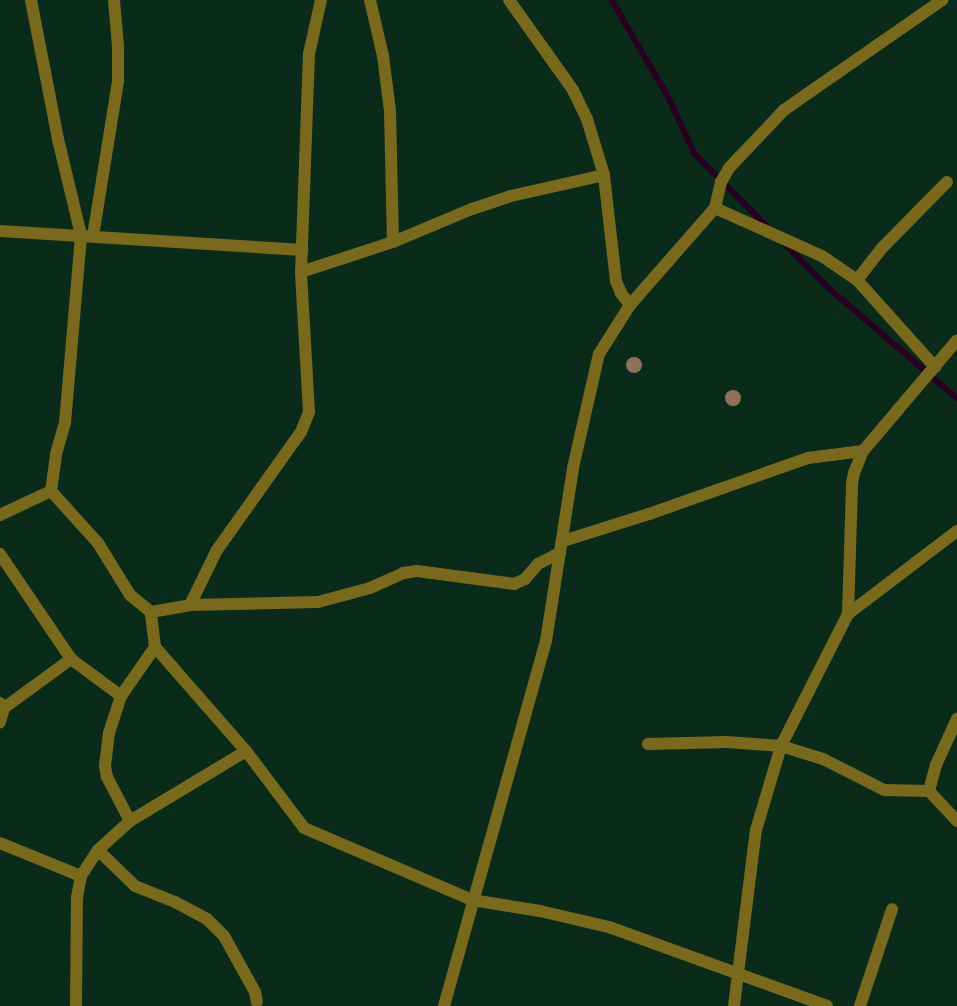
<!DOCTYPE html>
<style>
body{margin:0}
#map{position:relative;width:957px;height:1006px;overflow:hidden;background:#0b2b1a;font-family:"DM Sans",sans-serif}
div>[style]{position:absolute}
.stream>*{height:5.5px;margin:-2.75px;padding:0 2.75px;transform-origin:2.75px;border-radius:2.75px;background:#27001f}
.street>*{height:12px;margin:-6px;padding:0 6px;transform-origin:6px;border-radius:6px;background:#78691d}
.trees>*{width:16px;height:16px;margin:-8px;border-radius:50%;background:#91705a}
span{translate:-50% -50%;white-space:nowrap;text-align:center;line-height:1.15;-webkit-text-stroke:4px #022111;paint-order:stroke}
</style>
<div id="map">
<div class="stream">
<div style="left:612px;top:0;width:113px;rotate:59.8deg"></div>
<div style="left:669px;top:98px;width:62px;rotate:65.1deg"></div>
<div style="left:695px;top:154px;width:106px;rotate:45deg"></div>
<div style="left:785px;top:244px;width:64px;rotate:45deg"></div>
<div style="left:830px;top:289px;width:167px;rotate:40.6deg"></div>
</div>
<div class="street">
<div style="left:370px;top:0;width:57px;rotate:76.9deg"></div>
<div style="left:383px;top:56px;width:55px;rotate:82.7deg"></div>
<div style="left:390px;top:111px;width:131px;rotate:88.7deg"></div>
<div style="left:715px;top:208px;width:117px;rotate:24.2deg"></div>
<div style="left:822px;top:256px;width:42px;rotate:34.4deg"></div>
<div style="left:857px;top:280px;width:117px;rotate:48.1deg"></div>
<div style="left:0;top:231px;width:303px;rotate:3.6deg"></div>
<div style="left:93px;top:236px;width:157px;rotate:-80.8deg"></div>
<div style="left:118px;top:81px;width:35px;rotate:-90deg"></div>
<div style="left:118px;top:46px;width:46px;rotate:-95deg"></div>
<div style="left:301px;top:272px;width:97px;rotate:-18.1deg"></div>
<div style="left:393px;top:242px;width:86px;rotate:-22.7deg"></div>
<div style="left:472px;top:209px;width:41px;rotate:-18.4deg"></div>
<div style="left:511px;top:196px;width:95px;rotate:-12.7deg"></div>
<div style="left:857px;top:280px;width:39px;rotate:-52deg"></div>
<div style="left:881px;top:249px;width:94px;rotate:-45.4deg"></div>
<div style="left:630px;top:305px;width:129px;rotate:-48.8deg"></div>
<div style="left:715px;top:208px;width:27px;rotate:-77deg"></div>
<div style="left:721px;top:182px;width:16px;rotate:-60deg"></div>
<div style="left:729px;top:168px;width:80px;rotate:-46.5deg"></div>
<div style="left:784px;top:110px;width:193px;rotate:-34.8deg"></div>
<div style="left:51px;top:491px;width:70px;rotate:47.9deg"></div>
<div style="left:98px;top:543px;width:61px;rotate:58.4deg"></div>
<div style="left:130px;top:595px;width:27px;rotate:39deg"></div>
<div style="left:0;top:515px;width:56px;rotate:-25.2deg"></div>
<div style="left:51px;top:491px;width:37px;rotate:-82deg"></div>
<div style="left:56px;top:454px;width:32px;rotate:-74deg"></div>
<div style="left:65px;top:423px;width:189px;rotate:-85.1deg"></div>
<div style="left:81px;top:235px;width:99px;rotate:-103.5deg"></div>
<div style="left:58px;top:139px;width:142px;rotate:-101deg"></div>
<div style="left:563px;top:541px;width:90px;rotate:-17.4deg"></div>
<div style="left:649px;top:514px;width:169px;rotate:-19.4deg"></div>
<div style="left:808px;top:458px;width:55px;rotate:-7.3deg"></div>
<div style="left:0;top:554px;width:127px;rotate:55.9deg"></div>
<div style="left:71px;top:659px;width:62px;rotate:36.5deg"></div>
<div style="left:121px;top:696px;width:60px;rotate:-55.2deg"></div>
<div style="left:155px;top:647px;width:138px;rotate:48.8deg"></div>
<div style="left:246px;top:751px;width:96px;rotate:53deg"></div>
<div style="left:304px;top:828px;width:183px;rotate:23.2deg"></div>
<div style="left:472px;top:900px;width:69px;rotate:9.2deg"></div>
<div style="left:540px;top:911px;width:71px;rotate:13.1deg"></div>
<div style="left:609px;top:927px;width:232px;rotate:19.9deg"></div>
<div style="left:190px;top:605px;width:128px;rotate:-1.3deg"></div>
<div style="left:318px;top:602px;width:54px;rotate:-15.1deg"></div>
<div style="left:370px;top:588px;width:36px;rotate:-24deg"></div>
<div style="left:403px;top:573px;width:14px;rotate:-8deg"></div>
<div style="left:417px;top:571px;width:98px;rotate:7.6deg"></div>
<div style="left:514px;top:584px;width:12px;rotate:-24deg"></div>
<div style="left:525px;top:579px;width:20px;rotate:-49deg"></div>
<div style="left:538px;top:564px;width:25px;rotate:-27deg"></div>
<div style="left:848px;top:614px;width:137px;rotate:-37.3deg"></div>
<div style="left:155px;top:647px;width:35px;rotate:-97deg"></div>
<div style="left:151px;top:612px;width:40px;rotate:-10deg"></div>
<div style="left:190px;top:605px;width:61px;rotate:-63.9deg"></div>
<div style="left:217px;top:550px;width:145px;rotate:-54.6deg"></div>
<div style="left:301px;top:432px;width:22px;rotate:-68deg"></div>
<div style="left:309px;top:412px;width:140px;rotate:-93.3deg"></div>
<div style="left:301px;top:272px;width:218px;rotate:-87.9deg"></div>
<div style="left:309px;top:54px;width:55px;rotate:-77.5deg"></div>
<div style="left:121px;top:696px;width:39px;rotate:108deg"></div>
<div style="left:109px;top:733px;width:33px;rotate:97deg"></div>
<div style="left:105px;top:766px;width:11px;rotate:80deg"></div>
<div style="left:107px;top:777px;width:50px;rotate:62.4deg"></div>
<div style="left:0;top:703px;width:6px;rotate:51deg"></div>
<div style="left:4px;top:708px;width:15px;rotate:106deg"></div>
<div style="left:4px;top:708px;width:83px;rotate:-36.2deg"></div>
<div style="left:648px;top:744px;width:79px;rotate:-1.5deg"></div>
<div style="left:727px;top:742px;width:54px;rotate:4.2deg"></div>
<div style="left:781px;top:746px;width:44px;rotate:17.2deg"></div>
<div style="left:823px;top:759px;width:68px;rotate:26.9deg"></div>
<div style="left:884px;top:790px;width:45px;rotate:1.3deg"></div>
<div style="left:929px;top:791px;width:41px;rotate:47deg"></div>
<div style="left:929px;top:791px;width:27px;rotate:-75deg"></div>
<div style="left:936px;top:765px;width:51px;rotate:-65.5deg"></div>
<div style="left:0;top:843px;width:87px;rotate:22.2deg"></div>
<div style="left:98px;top:850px;width:52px;rotate:44.2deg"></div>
<div style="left:135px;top:886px;width:43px;rotate:21.8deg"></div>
<div style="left:175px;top:902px;width:36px;rotate:28deg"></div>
<div style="left:207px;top:919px;width:24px;rotate:45deg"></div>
<div style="left:224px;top:936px;width:64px;rotate:61deg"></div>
<div style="left:255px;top:992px;width:10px;rotate:79deg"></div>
<div style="left:76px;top:1006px;width:108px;rotate:-89.5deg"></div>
<div style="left:77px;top:898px;width:22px;rotate:-80deg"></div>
<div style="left:81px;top:876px;width:31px;rotate:-57deg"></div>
<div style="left:98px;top:850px;width:43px;rotate:-42.2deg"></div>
<div style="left:130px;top:821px;width:135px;rotate:-31.1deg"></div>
<div style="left:444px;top:1006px;width:379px;rotate:-74.4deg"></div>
<div style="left:546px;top:641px;width:175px;rotate:-81.1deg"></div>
<div style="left:573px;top:468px;width:117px;rotate:-77.2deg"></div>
<div style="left:599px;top:354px;width:58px;rotate:-57.7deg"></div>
<div style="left:630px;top:305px;width:15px;rotate:-127deg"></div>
<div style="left:621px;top:293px;width:13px;rotate:-113deg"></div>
<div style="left:616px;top:281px;width:107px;rotate:-96.5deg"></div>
<div style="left:604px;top:175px;width:59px;rotate:-106.9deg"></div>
<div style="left:587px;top:119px;width:32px;rotate:-116deg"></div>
<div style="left:573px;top:90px;width:110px;rotate:-125.4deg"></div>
<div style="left:734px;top:1006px;width:177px;rotate:-82.9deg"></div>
<div style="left:756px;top:830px;width:88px;rotate:-73.4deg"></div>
<div style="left:781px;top:746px;width:148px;rotate:-63.1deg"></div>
<div style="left:848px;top:614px;width:130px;rotate:-88.2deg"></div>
<div style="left:852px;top:484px;width:11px;rotate:-80deg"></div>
<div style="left:854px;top:473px;width:24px;rotate:-68deg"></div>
<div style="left:863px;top:451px;width:145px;rotate:-49.7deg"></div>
<div style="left:860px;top:1006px;width:102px;rotate:-71.7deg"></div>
</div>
<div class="trees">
<div style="left:634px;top:365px"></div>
<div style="left:733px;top:398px"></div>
</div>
</div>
